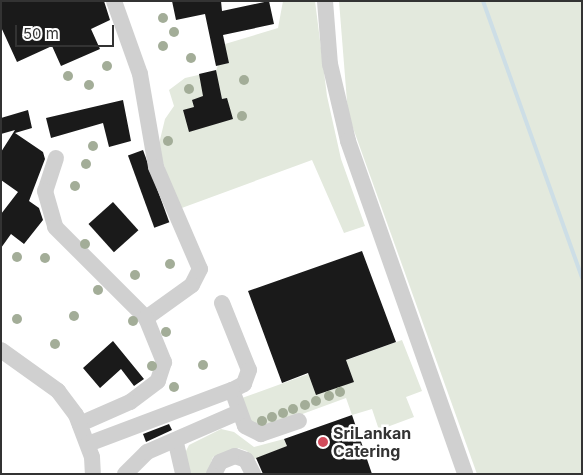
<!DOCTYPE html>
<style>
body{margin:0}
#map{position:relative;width:583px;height:475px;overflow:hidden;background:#fff;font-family:Inter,sans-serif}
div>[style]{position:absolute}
.green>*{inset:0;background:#e3e9dd}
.stream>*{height:4px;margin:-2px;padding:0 2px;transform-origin:2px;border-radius:2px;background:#cddee6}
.building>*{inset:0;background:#1a1a1a;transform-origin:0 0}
.minor>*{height:16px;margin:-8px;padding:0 8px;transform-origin:8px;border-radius:8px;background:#d0d0d0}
.trees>*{width:10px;height:10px;margin:-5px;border-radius:50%;background:#a3ad98}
.dots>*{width:14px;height:14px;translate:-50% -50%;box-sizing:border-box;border:2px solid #fff;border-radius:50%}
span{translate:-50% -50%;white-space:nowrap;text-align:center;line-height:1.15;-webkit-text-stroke:5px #fff;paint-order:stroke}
.poi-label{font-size:16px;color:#333;font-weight:700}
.left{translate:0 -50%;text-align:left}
.frame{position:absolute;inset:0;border:2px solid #333;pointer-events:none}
.scale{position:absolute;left:15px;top:25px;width:99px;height:22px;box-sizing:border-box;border:2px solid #333;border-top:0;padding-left:6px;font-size:15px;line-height:18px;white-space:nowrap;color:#333;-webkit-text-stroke:4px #fff;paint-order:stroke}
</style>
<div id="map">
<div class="green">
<div style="clip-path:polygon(283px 1px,315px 1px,327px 96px,341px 159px,365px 226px,344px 233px,312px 160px,179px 209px,158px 148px,165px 119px,174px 106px,169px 90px,185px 78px,216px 71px,225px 44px,278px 28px)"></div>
<div style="clip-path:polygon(339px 1px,582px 1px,582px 474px,477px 474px,348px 114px)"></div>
<div style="clip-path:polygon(402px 340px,422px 391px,406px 397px,414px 417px,379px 430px,372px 409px,352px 415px,346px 398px,267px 427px,252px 423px,242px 398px)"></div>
<div style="clip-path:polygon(221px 429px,234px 432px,254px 447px,284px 439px,287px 446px,252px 460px,247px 451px,238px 448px,213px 457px,207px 474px,188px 474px,185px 453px,189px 445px)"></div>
</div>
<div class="stream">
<div style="left:483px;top:1px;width:294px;rotate:70.3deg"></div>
</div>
<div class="building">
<div style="clip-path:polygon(1px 1px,104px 1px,110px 20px,91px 29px,100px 49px,61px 66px,52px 46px,17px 62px,1px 27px)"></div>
<div style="clip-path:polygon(172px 1px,221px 1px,222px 11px,269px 1px,274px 24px,223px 35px,229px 63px,216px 66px,205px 14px,176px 20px)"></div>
<div style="clip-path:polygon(216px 70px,222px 99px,227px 98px,233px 119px,189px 132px,183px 110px,194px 107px,192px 100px,203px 96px,199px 74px)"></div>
<div style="clip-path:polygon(123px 100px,131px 141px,109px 147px,103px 123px,51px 138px,46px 118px)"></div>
<div style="clip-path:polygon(28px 110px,32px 128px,15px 133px,43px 152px,45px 159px,29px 201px,39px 208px,43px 220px,24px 244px,11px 234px,1px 248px,1px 214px,18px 192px,1px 180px,1px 152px,15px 130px,1px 134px,1px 118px)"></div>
<div style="left:143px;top:150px;width:77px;height:16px;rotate:70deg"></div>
<div style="left:113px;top:202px;width:38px;height:33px;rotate:48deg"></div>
<div style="clip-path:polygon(362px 251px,396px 342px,346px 360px,354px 382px,316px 395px,308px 373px,282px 383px,248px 291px)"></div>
<div style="clip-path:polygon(113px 341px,144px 379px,134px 386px,121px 369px,100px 388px,83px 368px)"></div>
<div style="clip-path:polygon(352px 415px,372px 474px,263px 474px,256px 458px,287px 446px,284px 439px)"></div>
<div style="clip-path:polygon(169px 424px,172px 430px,146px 442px,143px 434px)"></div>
</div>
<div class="minor">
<div style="left:114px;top:1px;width:77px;rotate:70.4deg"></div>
<div style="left:140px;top:74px;width:94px;rotate:80.2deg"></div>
<div style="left:156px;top:167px;width:111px;rotate:66.7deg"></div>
<div style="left:200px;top:269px;width:18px;rotate:117deg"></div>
<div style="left:192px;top:285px;width:57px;rotate:144.3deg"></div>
<div style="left:325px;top:1px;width:63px;rotate:85.5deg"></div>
<div style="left:330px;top:64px;width:79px;rotate:76.8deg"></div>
<div style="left:348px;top:141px;width:353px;rotate:70.6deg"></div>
<div style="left:56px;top:158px;width:35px;rotate:108deg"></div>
<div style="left:45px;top:191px;width:37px;rotate:74deg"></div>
<div style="left:55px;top:227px;width:129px;rotate:45deg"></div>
<div style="left:146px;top:318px;width:48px;rotate:67.8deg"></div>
<div style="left:164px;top:362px;width:20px;rotate:108deg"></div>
<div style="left:158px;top:381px;width:35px;rotate:143deg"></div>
<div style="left:130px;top:402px;width:55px;rotate:156.3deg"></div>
<div style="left:222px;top:303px;width:72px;rotate:68.1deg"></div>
<div style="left:249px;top:370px;width:15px;rotate:110deg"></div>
<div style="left:244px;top:384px;width:13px;rotate:153deg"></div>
<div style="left:232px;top:390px;width:38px;rotate:70deg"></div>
<div style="left:245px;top:426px;width:18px;rotate:27deg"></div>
<div style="left:261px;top:434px;width:40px;rotate:-18.9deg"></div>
<div style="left:1px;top:350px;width:70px;rotate:35.7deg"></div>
<div style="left:58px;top:391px;width:30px;rotate:53deg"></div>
<div style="left:76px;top:415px;width:45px;rotate:69.1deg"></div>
<div style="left:92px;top:457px;width:17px;rotate:87deg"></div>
<div style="left:176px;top:443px;width:32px;rotate:77deg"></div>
<div style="left:88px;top:444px;width:154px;rotate:-20.6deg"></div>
<div style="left:125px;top:474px;width:31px;rotate:-45deg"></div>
<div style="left:147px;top:452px;width:100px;rotate:-23.5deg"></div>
<div style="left:214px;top:474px;width:13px;rotate:-63deg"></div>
<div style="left:220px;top:462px;width:16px;rotate:-22deg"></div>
<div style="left:235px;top:456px;width:12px;rotate:20deg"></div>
<div style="left:246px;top:460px;width:16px;rotate:63deg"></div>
</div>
<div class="trees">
<div style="left:163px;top:18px"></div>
<div style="left:174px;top:32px"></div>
<div style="left:163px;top:46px"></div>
<div style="left:191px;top:58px"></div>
<div style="left:107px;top:66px"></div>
<div style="left:68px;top:76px"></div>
<div style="left:244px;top:80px"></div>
<div style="left:89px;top:85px"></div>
<div style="left:189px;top:89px"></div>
<div style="left:242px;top:116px"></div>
<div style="left:168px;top:141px"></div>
<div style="left:93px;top:146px"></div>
<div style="left:86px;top:164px"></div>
<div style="left:75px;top:186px"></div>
<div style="left:85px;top:244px"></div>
<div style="left:17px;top:257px"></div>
<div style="left:45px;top:258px"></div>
<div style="left:170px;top:264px"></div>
<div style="left:135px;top:275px"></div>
<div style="left:98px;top:290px"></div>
<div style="left:74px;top:316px"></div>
<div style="left:17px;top:319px"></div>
<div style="left:133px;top:321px"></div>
<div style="left:166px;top:332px"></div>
<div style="left:55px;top:344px"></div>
<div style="left:203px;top:365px"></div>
<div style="left:152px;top:366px"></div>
<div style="left:174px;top:387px"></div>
<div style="left:340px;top:392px"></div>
<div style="left:329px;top:396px"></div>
<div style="left:316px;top:401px"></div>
<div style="left:305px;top:405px"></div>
<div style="left:293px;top:409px"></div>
<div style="left:283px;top:413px"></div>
<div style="left:272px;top:417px"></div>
<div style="left:262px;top:421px"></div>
</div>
<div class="dots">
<div style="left:323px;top:442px;background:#d24c5c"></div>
</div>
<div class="poi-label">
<span class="left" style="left:333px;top:442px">SriLankan<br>Catering</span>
</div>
<div class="frame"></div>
<div class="scale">50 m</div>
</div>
